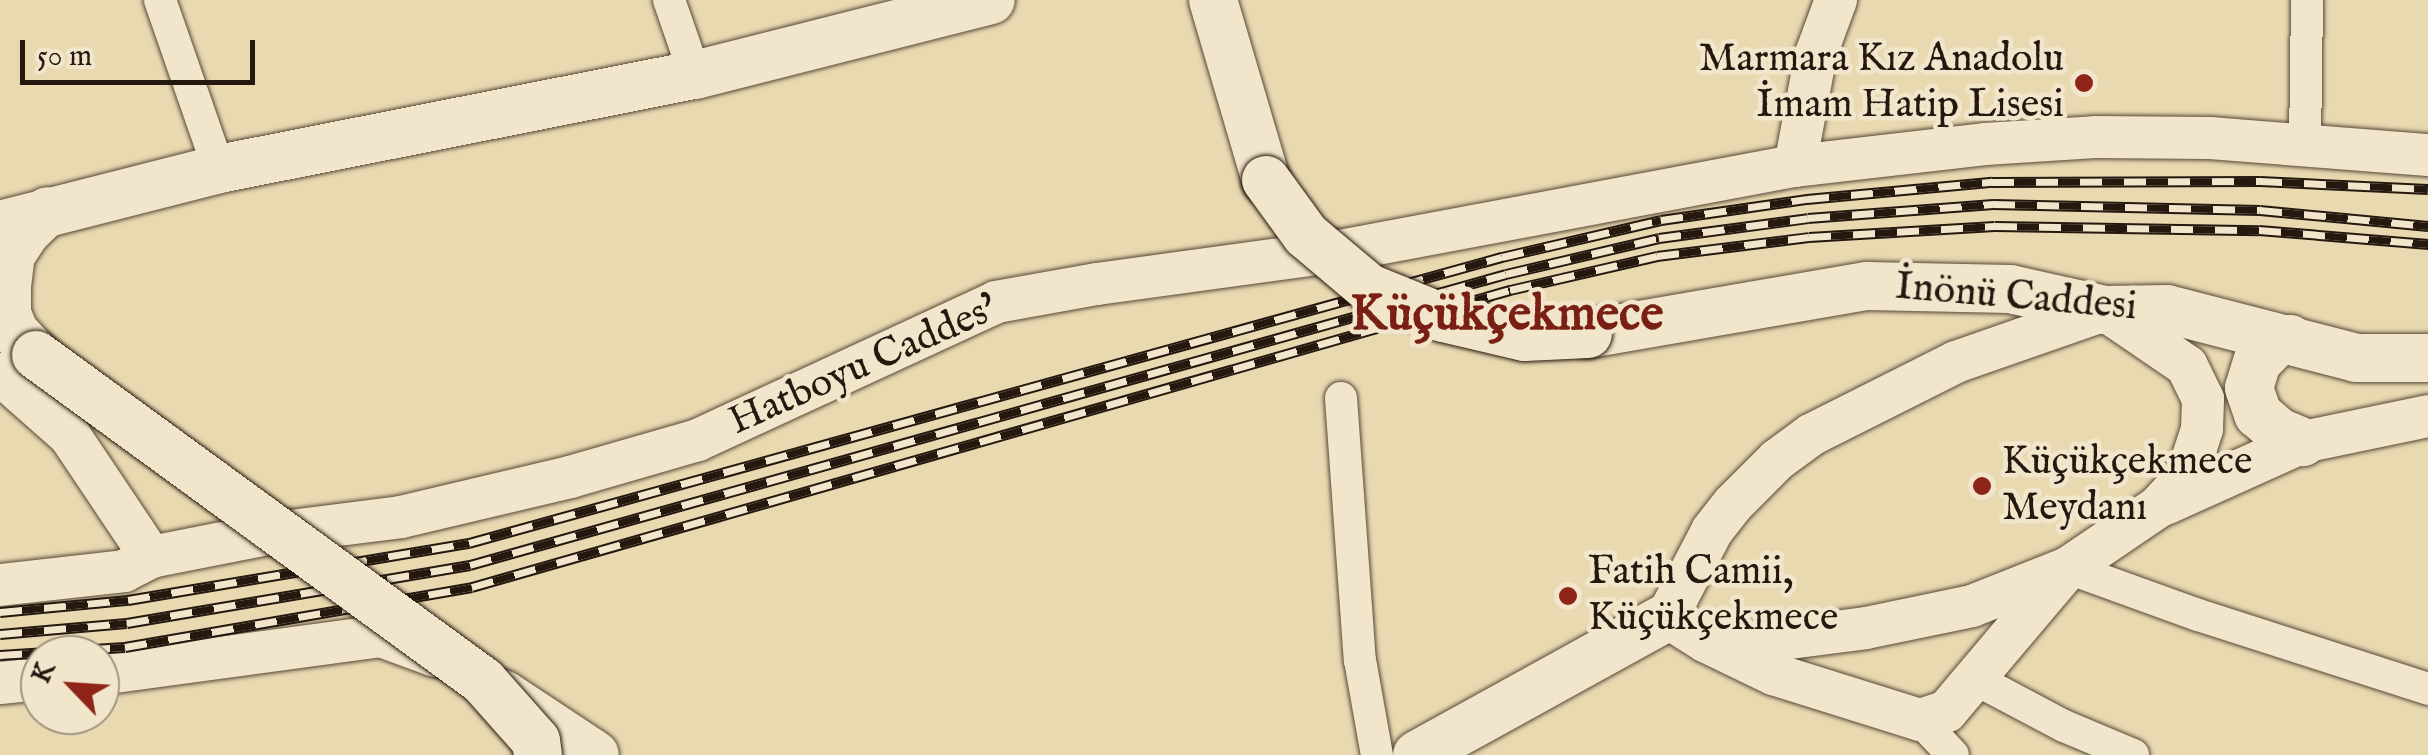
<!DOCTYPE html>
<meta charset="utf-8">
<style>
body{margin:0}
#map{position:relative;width:2428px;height:755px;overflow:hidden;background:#e9d9b1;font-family:"IM FELL English",serif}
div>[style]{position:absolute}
.roads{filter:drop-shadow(0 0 2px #564838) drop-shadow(0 0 2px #564838)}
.minor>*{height:32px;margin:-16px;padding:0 16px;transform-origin:16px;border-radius:16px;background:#f1e6cc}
.tertiary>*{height:42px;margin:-21px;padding:0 21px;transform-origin:21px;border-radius:21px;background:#f1e6cc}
.secondary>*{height:48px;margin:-24px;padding:0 24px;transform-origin:24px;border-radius:24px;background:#f1e6cc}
.rail>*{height:11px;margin-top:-5.5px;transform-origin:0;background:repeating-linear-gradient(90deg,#f1e6cc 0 22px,#25180f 0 44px);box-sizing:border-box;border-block:2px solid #25180f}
.bridges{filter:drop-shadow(0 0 2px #25180f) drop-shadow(0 0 2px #25180f)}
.secondary-bridge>*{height:48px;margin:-24px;padding:0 24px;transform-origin:24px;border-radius:24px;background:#f1e6cc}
.dots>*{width:28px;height:28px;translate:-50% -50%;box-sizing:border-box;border:5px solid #f1e6cc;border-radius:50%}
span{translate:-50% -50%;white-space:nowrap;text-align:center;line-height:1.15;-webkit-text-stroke:9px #f1e6cc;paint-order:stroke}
.poi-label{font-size:40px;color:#25180f}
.right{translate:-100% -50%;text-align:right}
.left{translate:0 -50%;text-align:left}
.street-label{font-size:40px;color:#25180f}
.district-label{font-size:50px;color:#7a1f14;font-weight:700}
.north{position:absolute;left:20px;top:635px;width:100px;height:100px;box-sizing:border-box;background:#f1e6cc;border:2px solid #9f9480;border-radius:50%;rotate:295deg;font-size:28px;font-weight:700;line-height:40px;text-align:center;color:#25180f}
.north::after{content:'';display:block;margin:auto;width:35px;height:45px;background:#8f2418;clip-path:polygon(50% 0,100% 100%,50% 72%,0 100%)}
.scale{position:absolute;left:20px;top:40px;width:235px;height:45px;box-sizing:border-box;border:5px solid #25180f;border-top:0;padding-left:12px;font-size:30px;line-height:35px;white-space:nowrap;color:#25180f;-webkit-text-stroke:8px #f1e6cc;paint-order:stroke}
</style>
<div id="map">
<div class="roads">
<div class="minor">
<div style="left:160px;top:0;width:179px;rotate:70.8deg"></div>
<div style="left:669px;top:0;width:79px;rotate:70.9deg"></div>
<div style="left:2305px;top:145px;width:145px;rotate:-89.2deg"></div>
<div style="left:1341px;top:398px;width:263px;rotate:85.9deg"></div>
<div style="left:1360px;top:660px;width:97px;rotate:79.9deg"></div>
<div style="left:2068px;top:568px;width:138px;rotate:19.9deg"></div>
<div style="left:2198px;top:615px;width:242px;rotate:17.8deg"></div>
<div style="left:1977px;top:680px;width:98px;rotate:27.9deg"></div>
<div style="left:2064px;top:726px;width:75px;rotate:22.8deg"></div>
<div style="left:1920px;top:720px;width:48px;rotate:46.7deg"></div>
</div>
<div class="tertiary">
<div style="left:1795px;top:166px;width:114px;rotate:-79.4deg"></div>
<div style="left:1816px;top:54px;width:58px;rotate:-69.7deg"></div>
<div style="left:0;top:374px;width:94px;rotate:41.5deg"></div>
<div style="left:70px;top:436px;width:146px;rotate:56.2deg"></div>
<div style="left:2165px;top:504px;width:151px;rotate:-24.2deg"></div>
<div style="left:2303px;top:442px;width:128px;rotate:-11.7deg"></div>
<div style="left:0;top:585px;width:125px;rotate:-6.4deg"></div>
<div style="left:124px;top:571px;width:30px;rotate:-27deg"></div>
<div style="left:151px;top:557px;width:118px;rotate:-11.2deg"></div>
<div style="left:267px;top:534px;width:135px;rotate:-7.2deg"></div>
<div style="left:401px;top:517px;width:174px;rotate:-13.3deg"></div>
<div style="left:570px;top:477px;width:133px;rotate:-16.1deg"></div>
<div style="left:698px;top:440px;width:328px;rotate:-24.8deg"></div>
<div style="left:996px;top:302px;width:103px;rotate:-10.1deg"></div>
<div style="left:1097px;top:284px;width:250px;rotate:-7.8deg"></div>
<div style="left:1345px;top:250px;width:458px;rotate:-10.6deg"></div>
<div style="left:1795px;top:166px;width:191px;rotate:-6.6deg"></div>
<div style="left:1985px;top:144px;width:110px;rotate:-3.6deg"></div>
<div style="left:2095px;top:137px;width:115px;rotate:0.5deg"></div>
<div style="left:2210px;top:138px;width:219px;rotate:4.5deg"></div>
<div style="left:1720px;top:647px;width:147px;rotate:-7.4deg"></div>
<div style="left:1866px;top:628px;width:108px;rotate:-11.7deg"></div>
<div style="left:1972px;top:606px;width:103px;rotate:-21.6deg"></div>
<div style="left:2068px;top:568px;width:109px;rotate:-34.1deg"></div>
<div style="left:2158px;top:507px;width:37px;rotate:-47deg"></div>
<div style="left:2183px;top:480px;width:22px;rotate:-66deg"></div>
<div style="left:2192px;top:460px;width:33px;rotate:-72deg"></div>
<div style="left:2202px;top:429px;width:30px;rotate:-88deg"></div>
<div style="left:2203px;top:399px;width:37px;rotate:-116deg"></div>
<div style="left:2187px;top:366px;width:99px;rotate:-145.7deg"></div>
<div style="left:2105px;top:310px;width:158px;rotate:160.8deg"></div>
<div style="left:1956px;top:362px;width:162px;rotate:153.3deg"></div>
<div style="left:1811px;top:435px;width:42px;rotate:143.7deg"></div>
<div style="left:1777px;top:460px;width:62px;rotate:135deg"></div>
<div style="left:1733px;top:504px;width:34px;rotate:128deg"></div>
<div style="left:1712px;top:531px;width:97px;rotate:117.6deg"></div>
<div style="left:1667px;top:617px;width:45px;rotate:32.3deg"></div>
<div style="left:1705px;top:641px;width:76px;rotate:25.9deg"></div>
<div style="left:1773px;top:674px;width:154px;rotate:17.4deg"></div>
<div style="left:1920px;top:720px;width:28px;rotate:-18deg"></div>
<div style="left:1947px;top:711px;width:187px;rotate:-49.8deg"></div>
<div style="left:100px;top:674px;width:284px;rotate:-7.7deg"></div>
<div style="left:381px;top:636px;width:58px;rotate:20.3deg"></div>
<div style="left:0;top:683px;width:40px;rotate:-5.7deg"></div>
</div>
<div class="secondary">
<div style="left:1213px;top:0;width:188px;rotate:73.6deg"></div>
<div style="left:0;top:225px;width:226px;rotate:-14.3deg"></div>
<div style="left:219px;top:169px;width:485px;rotate:-11.2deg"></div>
<div style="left:695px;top:75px;width:305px;rotate:-14.2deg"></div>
<div style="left:1588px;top:334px;width:283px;rotate:-9.8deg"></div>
<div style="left:1867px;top:286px;width:143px;rotate:1.2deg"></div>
<div style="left:2010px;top:289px;width:97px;rotate:12.5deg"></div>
<div style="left:2105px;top:310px;width:62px;rotate:-0.9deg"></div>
<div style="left:2167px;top:309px;width:195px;rotate:14.5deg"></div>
<div style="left:2356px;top:358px;width:72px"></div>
<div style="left:2290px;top:339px;width:16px;rotate:162deg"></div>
<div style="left:2275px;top:344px;width:25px;rotate:135deg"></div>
<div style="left:2257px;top:362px;width:27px;rotate:107deg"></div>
<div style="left:2249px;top:388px;width:28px;rotate:71deg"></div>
<div style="left:2258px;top:414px;width:28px;rotate:41deg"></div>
<div style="left:2279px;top:432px;width:26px;rotate:23deg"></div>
<div style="left:36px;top:355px;width:33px;rotate:-133deg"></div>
<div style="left:14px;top:331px;width:18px;rotate:-112deg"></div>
<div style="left:7px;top:314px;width:28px;rotate:-90deg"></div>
<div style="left:7px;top:286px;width:31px;rotate:-83deg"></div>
<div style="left:11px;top:255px;width:27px;rotate:-57deg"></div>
<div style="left:26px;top:232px;width:30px;rotate:-44deg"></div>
<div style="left:503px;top:694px;width:110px;rotate:33.5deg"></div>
<div style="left:1417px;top:755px;width:286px;rotate:-28.9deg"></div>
</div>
</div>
<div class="rail">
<div style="left:0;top:612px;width:129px;rotate:-5.4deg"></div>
<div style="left:128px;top:600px;width:346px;rotate:-9.5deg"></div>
<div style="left:469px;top:543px;width:1072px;rotate:-15.48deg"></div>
<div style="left:1502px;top:257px;width:163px;rotate:-13.1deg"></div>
<div style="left:1661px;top:220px;width:148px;rotate:-8.2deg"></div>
<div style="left:1807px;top:199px;width:186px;rotate:-5.3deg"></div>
<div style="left:1992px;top:182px;width:268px;rotate:-0.2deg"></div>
<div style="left:2260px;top:181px;width:168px;rotate:2.7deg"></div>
<div style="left:0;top:634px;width:127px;rotate:-5deg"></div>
<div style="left:127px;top:623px;width:348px;rotate:-9.6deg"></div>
<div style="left:470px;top:565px;width:1076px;rotate:-15.69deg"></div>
<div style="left:1506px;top:274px;width:157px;rotate:-13.2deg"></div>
<div style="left:1659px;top:238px;width:150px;rotate:-7.6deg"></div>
<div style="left:1808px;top:218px;width:186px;rotate:-4.3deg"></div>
<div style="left:1993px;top:204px;width:267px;rotate:1.3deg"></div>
<div style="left:2260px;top:210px;width:169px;rotate:5.4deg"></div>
<div style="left:0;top:655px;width:125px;rotate:-3.7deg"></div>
<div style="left:125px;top:647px;width:352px;rotate:-9.8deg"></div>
<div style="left:472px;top:587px;width:1080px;rotate:-15.97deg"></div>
<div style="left:1510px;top:290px;width:151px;rotate:-13deg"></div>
<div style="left:1657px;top:256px;width:153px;rotate:-7.1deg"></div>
<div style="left:1809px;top:237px;width:186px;rotate:-3.4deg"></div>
<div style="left:1995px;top:226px;width:264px;rotate:0.9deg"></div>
<div style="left:2259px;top:230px;width:170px;rotate:4.7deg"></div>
</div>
<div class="bridges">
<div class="secondary-bridge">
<div style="left:1266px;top:180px;width:68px;rotate:54deg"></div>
<div style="left:1306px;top:235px;width:82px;rotate:40.1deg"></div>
<div style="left:1369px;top:288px;width:80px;rotate:22.1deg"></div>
<div style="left:1443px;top:318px;width:83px;rotate:13.2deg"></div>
<div style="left:1524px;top:337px;width:64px;rotate:-2.7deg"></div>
<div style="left:36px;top:355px;width:553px;rotate:36.1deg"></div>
<div style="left:483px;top:681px;width:80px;rotate:48.5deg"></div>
<div style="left:536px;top:741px;width:14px;rotate:82deg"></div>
</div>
</div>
<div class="dots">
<div style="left:2084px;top:83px;background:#8f2418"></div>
<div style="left:1982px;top:486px;background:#8f2418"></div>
<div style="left:1568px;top:596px;background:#8f2418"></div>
</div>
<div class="poi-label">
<span class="right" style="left:2064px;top:83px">Marmara Kız Anadolu<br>İmam Hatip Lisesi</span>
<span class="left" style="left:2002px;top:486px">Küçükçekmece<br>Meydanı</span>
<span class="left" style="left:1588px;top:596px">Fatih Camii,<br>Küçükçekmece</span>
</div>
<div class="street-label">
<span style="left:2016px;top:298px;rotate:5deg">İnönü Caddesi</span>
<span style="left:864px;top:366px;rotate:-24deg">Hatboyu Caddes'</span>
</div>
<div class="district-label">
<span style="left:1507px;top:316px">Küçükçekmece</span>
</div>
<div class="north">K</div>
<div class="scale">50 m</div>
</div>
